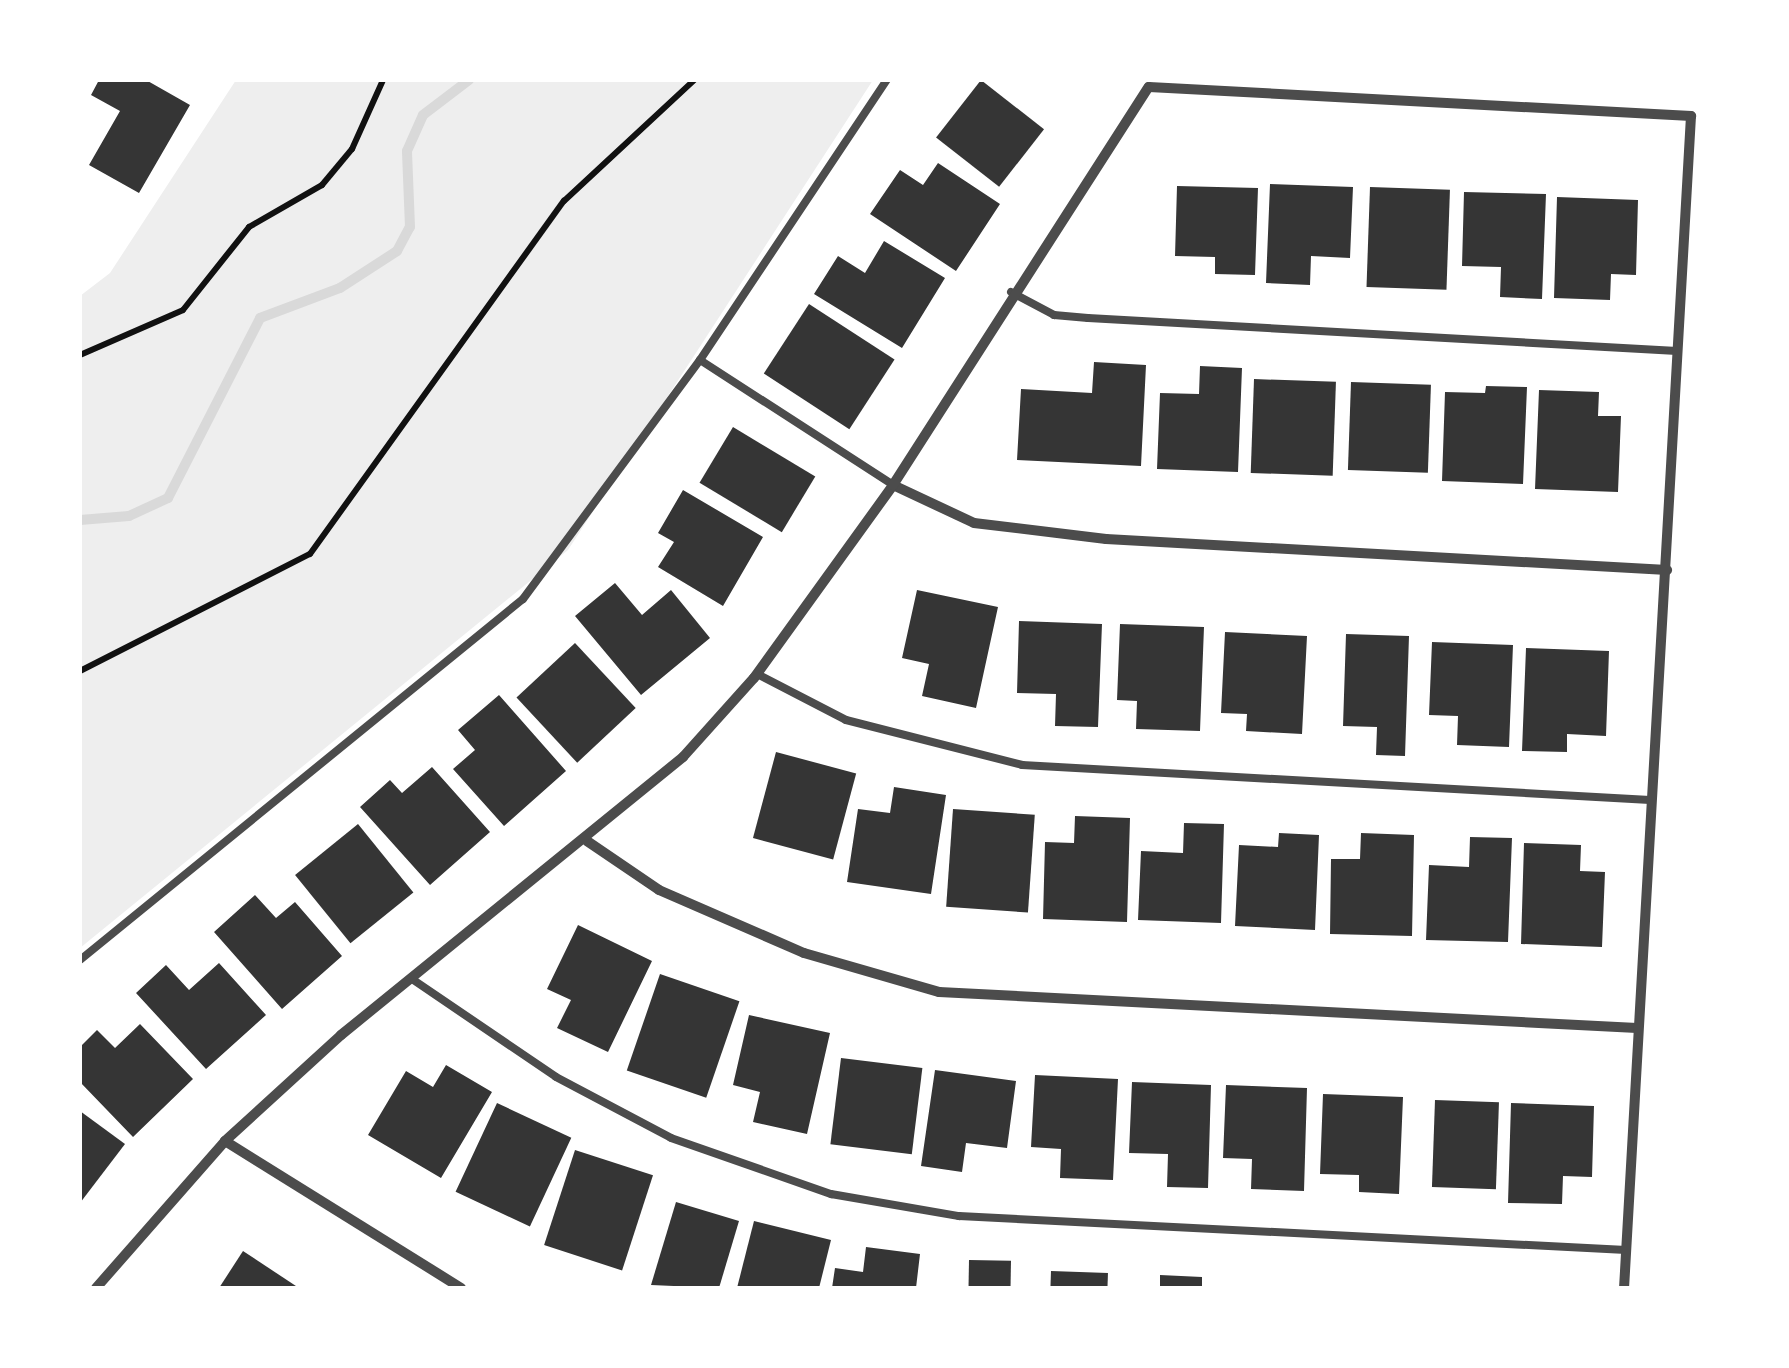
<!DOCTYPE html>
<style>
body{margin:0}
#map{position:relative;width:1789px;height:1368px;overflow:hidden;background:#fff;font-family:"Noto Sans",sans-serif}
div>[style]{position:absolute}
.green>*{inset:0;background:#eee}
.stream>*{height:10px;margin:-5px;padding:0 5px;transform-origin:5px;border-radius:5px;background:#d9d9d9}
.building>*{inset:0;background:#353535;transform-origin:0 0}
.path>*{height:6px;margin:-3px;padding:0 3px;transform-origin:3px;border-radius:3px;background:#111}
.service>*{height:8px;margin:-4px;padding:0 4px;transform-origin:4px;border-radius:4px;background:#4c4c4c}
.minor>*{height:10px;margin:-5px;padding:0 5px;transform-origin:5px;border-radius:5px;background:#4c4c4c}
span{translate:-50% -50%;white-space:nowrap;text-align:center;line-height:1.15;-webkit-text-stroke:10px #fff;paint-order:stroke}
.frame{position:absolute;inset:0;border:82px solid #fff;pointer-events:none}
</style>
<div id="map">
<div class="green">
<div style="clip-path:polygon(236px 80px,873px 80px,568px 550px,80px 948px,80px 296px,110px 273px)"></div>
</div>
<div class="stream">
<div style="left:80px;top:520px;width:49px;rotate:-4.7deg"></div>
<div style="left:129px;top:516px;width:43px;rotate:-24.8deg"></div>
<div style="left:168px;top:498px;width:202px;rotate:-62.9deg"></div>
<div style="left:260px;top:318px;width:85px;rotate:-20.6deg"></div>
<div style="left:340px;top:288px;width:68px;rotate:-33deg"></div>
<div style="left:397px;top:251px;width:27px;rotate:-62deg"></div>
<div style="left:410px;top:227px;width:76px;rotate:-92.3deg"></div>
<div style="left:407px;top:151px;width:39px;rotate:-66deg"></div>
<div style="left:423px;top:115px;width:58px;rotate:-37.3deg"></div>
</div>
<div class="building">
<div style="clip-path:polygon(99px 80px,146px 80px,190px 105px,139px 193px,89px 165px,120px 111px,91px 95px)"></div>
<div style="left:981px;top:80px;width:80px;height:73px;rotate:38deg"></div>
<div style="clip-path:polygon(938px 163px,1000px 204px,956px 271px,870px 214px,900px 170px,923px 185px)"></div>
<div style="clip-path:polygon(1270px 184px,1353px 187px,1350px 258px,1311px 256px,1310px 285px,1266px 283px)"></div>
<div style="clip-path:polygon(1177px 186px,1258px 188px,1255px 275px,1215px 274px,1215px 257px,1175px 256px)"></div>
<div style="left:1370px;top:187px;width:80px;height:100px;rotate:2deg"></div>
<div style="clip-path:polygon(1464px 192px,1546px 194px,1542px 299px,1500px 297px,1501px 267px,1462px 266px)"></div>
<div style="clip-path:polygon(1557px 197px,1638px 200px,1636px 275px,1611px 274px,1610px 300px,1554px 298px)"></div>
<div style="clip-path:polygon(884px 241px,945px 278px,902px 348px,814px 294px,838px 256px,865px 273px)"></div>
<div style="left:809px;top:304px;width:102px;height:83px;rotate:33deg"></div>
<div style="clip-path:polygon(1094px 362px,1146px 365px,1141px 466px,1017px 460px,1021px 389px,1092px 393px)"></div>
<div style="clip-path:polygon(1200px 366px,1242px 368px,1238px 472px,1157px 469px,1160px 393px,1199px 394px)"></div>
<div style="left:1254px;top:379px;width:82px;height:94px;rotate:2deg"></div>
<div style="left:1351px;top:382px;width:80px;height:88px;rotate:2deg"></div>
<div style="clip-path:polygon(1486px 386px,1527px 387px,1523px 484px,1442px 481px,1445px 392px,1485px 393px)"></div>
<div style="clip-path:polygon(1539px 390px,1599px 392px,1598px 416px,1621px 416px,1618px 492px,1535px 489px)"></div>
<div style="left:733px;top:427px;width:96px;height:65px;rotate:31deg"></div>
<div style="clip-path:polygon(683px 490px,763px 537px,723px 606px,658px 567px,674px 542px,658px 533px)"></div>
<div style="clip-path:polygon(615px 583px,642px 615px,671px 590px,710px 638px,641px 695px,575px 616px)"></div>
<div style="clip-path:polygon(917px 590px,998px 607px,976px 708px,922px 696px,929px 664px,902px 658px)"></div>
<div style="clip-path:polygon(1019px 621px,1102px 624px,1098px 727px,1055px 726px,1056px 694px,1017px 693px)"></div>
<div style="clip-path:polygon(1120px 624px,1204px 627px,1200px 731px,1136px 729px,1137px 701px,1117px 700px)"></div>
<div style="clip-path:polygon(1225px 632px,1307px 636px,1302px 734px,1246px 731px,1247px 714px,1221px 713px)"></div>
<div style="clip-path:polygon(1346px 634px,1409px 636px,1405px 756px,1376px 755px,1377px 727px,1343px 726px)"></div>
<div style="clip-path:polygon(1432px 642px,1513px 645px,1509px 747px,1457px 745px,1458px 716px,1429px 715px)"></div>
<div style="left:575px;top:643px;width:89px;height:80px;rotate:47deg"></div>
<div style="clip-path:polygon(1526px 648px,1609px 651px,1606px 736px,1567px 734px,1567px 752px,1522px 751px)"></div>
<div style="clip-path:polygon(499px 695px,566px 771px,504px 826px,453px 769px,475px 750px,458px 730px)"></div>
<div style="left:776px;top:752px;width:83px;height:89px;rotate:15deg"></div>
<div style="clip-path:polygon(432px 767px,490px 832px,430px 885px,360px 807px,390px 780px,402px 793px)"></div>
<div style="clip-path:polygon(894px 787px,946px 795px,931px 894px,847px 882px,858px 809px,890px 813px)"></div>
<div style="left:953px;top:809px;width:82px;height:98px;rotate:4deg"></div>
<div style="clip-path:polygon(1075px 816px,1130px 818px,1127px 922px,1043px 919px,1045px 842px,1074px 843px)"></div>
<div style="clip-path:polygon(1184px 823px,1224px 824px,1221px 923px,1138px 920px,1141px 851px,1183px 853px)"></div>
<div style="left:358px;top:824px;width:88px;height:81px;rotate:51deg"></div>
<div style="clip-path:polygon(1279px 833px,1319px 835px,1315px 930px,1235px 926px,1239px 845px,1278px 847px)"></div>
<div style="clip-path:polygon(1361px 833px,1414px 835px,1412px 936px,1330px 934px,1331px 859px,1360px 859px)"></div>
<div style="clip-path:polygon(1470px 837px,1512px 838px,1508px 942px,1426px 940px,1429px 865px,1469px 867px)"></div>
<div style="clip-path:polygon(1524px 843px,1581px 845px,1580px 871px,1605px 872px,1602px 947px,1521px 944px)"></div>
<div style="clip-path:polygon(255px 895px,276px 918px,295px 902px,342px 956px,282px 1009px,214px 932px)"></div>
<div style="clip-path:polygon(578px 925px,652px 961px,608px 1052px,557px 1028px,571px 1000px,547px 989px)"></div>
<div style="clip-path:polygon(219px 963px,266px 1015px,206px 1069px,136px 993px,166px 965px,189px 990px)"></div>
<div style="left:660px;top:974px;width:84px;height:102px;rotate:19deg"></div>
<div style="clip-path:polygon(749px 1015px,830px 1033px,807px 1134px,753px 1122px,760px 1092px,733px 1085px)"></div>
<div style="clip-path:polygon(140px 1024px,193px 1079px,133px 1137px,80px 1082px,80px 1047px,97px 1030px,115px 1048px)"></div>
<div style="left:841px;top:1058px;width:82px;height:87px;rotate:7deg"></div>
<div style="clip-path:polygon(446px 1065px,492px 1092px,441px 1178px,368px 1135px,406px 1071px,433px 1087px)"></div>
<div style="clip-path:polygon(935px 1070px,1016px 1081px,1007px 1148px,966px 1143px,962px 1172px,921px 1166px)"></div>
<div style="clip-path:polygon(1035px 1075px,1118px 1079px,1113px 1180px,1060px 1178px,1061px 1149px,1031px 1147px)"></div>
<div style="clip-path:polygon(1132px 1082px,1211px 1085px,1208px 1188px,1167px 1187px,1168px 1154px,1129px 1153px)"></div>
<div style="clip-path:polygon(1226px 1085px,1307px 1088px,1304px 1191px,1251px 1189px,1252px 1159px,1223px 1158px)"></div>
<div style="clip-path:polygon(1323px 1094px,1403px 1097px,1399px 1194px,1359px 1192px,1359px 1175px,1320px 1174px)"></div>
<div style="left:1435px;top:1100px;width:64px;height:87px;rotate:2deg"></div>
<div style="left:497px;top:1103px;width:82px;height:98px;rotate:25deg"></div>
<div style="clip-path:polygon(1511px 1103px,1594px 1106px,1592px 1177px,1563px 1176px,1562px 1204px,1508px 1203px)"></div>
<div style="clip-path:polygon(80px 1111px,125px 1144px,80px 1203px)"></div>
<div style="left:575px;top:1150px;width:82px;height:100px;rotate:18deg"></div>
<div style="clip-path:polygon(676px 1202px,739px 1221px,719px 1288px,651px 1285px)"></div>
<div style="clip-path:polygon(754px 1221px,831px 1240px,819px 1288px,737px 1288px)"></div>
<div style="clip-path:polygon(866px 1247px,920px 1254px,916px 1288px,832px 1288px,835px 1268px,863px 1272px)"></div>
<div style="clip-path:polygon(243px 1251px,299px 1288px,219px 1288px)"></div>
<div style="left:969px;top:1260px;width:42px;height:28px;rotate:1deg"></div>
<div style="left:1051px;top:1271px;width:57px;height:17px;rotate:2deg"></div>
<div style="clip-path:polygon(1160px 1275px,1202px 1277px,1202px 1288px,1160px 1288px)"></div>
</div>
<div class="path">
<div style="left:80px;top:355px;width:112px;rotate:-23.6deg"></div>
<div style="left:183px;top:310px;width:106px;rotate:-51.5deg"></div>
<div style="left:249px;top:227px;width:84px;rotate:-29.9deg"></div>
<div style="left:322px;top:185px;width:47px;rotate:-50.2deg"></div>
<div style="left:352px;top:149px;width:76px;rotate:-65.8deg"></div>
<div style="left:80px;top:671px;width:258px;rotate:-27deg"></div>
<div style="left:310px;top:554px;width:435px;rotate:-54.3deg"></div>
<div style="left:564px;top:201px;width:178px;rotate:-42.9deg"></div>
</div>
<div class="service">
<div style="left:1011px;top:292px;width:49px;rotate:28.1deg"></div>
<div style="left:1054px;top:315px;width:34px;rotate:5deg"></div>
<div style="left:1088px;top:318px;width:590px;rotate:3.21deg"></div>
<div style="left:700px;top:360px;width:230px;rotate:32.9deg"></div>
<div style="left:757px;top:674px;width:100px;rotate:27.3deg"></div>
<div style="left:846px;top:720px;width:182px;rotate:14.3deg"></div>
<div style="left:1022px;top:765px;width:629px;rotate:3.19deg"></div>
<div style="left:80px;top:960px;width:571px;rotate:-39.18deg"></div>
<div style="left:523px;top:599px;width:297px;rotate:-53.5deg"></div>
<div style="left:700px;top:360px;width:337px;rotate:-56.3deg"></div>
<div style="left:412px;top:979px;width:174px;rotate:34.2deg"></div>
<div style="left:556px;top:1077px;width:130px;rotate:27.9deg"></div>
<div style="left:671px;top:1138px;width:170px;rotate:19.3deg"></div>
<div style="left:831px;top:1194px;width:130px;rotate:9.8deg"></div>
<div style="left:959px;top:1216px;width:668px;rotate:2.92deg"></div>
</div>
<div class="minor">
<div style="left:893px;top:485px;width:89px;rotate:25.1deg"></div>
<div style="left:974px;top:523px;width:133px;rotate:6.9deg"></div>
<div style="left:1106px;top:539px;width:562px;rotate:3.16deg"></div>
<div style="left:587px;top:841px;width:87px;rotate:34.2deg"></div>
<div style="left:659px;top:890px;width:158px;rotate:23.5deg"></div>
<div style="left:804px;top:953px;width:141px;rotate:16.1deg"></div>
<div style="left:939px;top:992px;width:699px;rotate:2.95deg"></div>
<div style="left:225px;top:1141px;width:278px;rotate:31.9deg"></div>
<div style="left:96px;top:1288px;width:196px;rotate:-48.7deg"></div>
<div style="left:225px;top:1141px;width:157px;rotate:-42.4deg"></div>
<div style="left:341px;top:1035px;width:441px;rotate:-39.1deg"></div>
<div style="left:683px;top:757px;width:106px;rotate:-48.1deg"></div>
<div style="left:754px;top:678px;width:238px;rotate:-54.2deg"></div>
<div style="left:893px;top:485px;width:473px;rotate:-57.3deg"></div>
<div style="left:1149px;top:87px;width:543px;rotate:3.06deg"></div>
<div style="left:1691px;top:116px;width:1174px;rotate:93.27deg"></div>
</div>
<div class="frame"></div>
</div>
